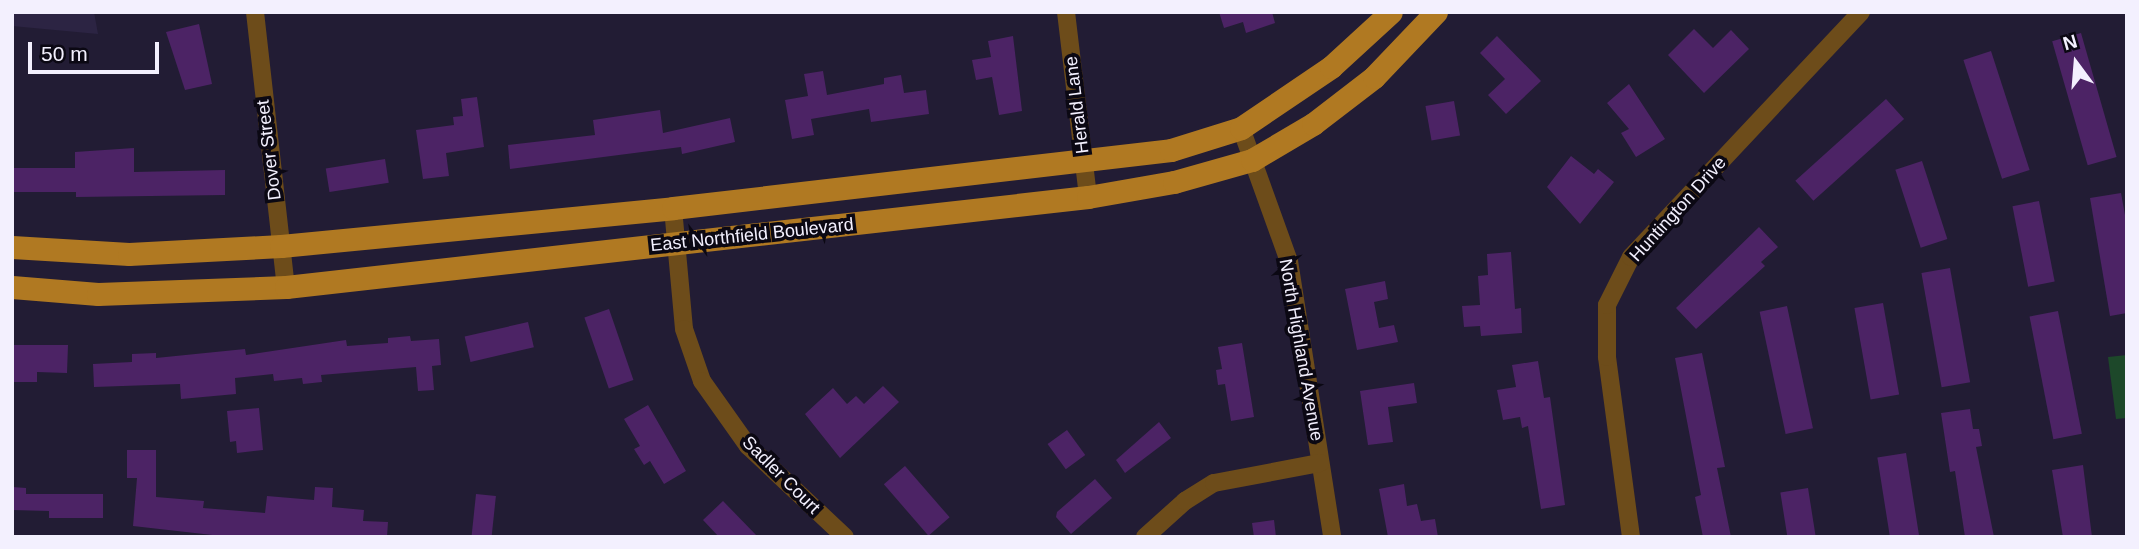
<!DOCTYPE html>
<style>
body{margin:0}
#map{position:relative;width:2139px;height:549px;overflow:hidden;background:#221c34;font-family:Arial,sans-serif}
div>[style]{position:absolute}
.built>*{inset:0;background:#2c2443}
.green>*{inset:0;background:#1d482a}
.building>*{inset:0;background:#4c2365;transform-origin:0 0}
.minor>*{height:18px;margin:-9px;padding:0 9px;transform-origin:9px;border-radius:9px;background:#6d4c1a}
.major>*{height:23px;margin:-11.5px;padding:0 11.5px;transform-origin:11.5px;border-radius:11.5px;background:#b07922}
span{translate:-50% -50%;white-space:nowrap;text-align:center;line-height:1.15;-webkit-text-stroke:7px #0b0813;paint-order:stroke}
.street-label{font-size:18px;color:#f3f0fe}
.frame{position:absolute;inset:0;border:14px solid #f3f0fe;pointer-events:none}
.north{position:absolute;left:2041px;top:28px;width:70px;height:70px;-webkit-text-stroke:5px #0b0813;paint-order:stroke;rotate:344deg;font-size:19px;font-weight:700;line-height:28px;text-align:center;color:#f3f0fe}
.north::after{content:'';display:block;margin:auto;width:24px;height:32px;background:#f3f0fe;clip-path:polygon(50% 0,100% 100%,50% 72%,0 100%)}
.scale{position:absolute;left:28px;top:42px;width:131px;height:32px;box-sizing:border-box;border:4px solid #f3f0fe;border-top:0;padding-left:9px;font-size:21px;line-height:24px;white-space:nowrap;color:#f3f0fe;-webkit-text-stroke:5px #0b0813;paint-order:stroke}
</style>
<div id="map">
<div class="built">
<div style="clip-path:polygon(12px 12px,94px 12px,98px 34px,12px 26px)"></div>
</div>
<div class="green">
<div style="clip-path:polygon(2127px 355px,2127px 418px,2116px 419px,2108px 357px)"></div>
</div>
<div class="building">
<div style="clip-path:polygon(1219px 12px,1272px 12px,1275px 23px,1246px 33px,1243px 22px,1224px 28px)"></div>
<div style="clip-path:polygon(199px 24px,212px 84px,185px 90px,166px 32px)"></div>
<div style="clip-path:polygon(1694px 29px,1713px 48px,1731px 30px,1749px 49px,1704px 93px,1668px 55px)"></div>
<div style="left:2081px;top:33px;width:129px;height:30px;rotate:74deg"></div>
<div style="clip-path:polygon(1013px 36px,1022px 111px,999px 115px,992px 77px,976px 80px,972px 60px,991px 57px,988px 41px)"></div>
<div style="clip-path:polygon(1497px 36px,1541px 81px,1506px 114px,1488px 95px,1505px 79px,1480px 53px)"></div>
<div style="left:1991px;top:51px;width:125px;height:29px;rotate:72deg"></div>
<div style="clip-path:polygon(823px 71px,827px 95px,884px 84px,884px 78px,901px 75px,904px 93px,926px 90px,929px 114px,871px 122px,869px 109px,811px 119px,814px 135px,792px 139px,785px 100px,808px 96px,804px 74px)"></div>
<div style="clip-path:polygon(1629px 84px,1665px 139px,1636px 157px,1621px 133px,1629px 129px,1607px 103px)"></div>
<div style="clip-path:polygon(477px 97px,484px 147px,446px 153px,449px 176px,423px 179px,416px 130px,454px 125px,453px 117px,463px 116px,461px 99px)"></div>
<div style="left:1886px;top:99px;width:27px;height:122px;rotate:48deg"></div>
<div style="left:1454px;top:101px;width:35px;height:29px;rotate:80deg"></div>
<div style="clip-path:polygon(660px 110px,663px 133px,730px 118px,735px 142px,682px 154px,681px 147px,510px 169px,508px 145px,595px 135px,593px 120px)"></div>
<div style="clip-path:polygon(134px 148px,134px 172px,225px 170px,225px 195px,76px 197px,76px 192px,12px 192px,12px 168px,75px 168px,75px 152px)"></div>
<div style="clip-path:polygon(1571px 156px,1594px 174px,1598px 169px,1614px 182px,1580px 224px,1547px 187px)"></div>
<div style="left:385px;top:159px;width:24px;height:60px;rotate:81deg"></div>
<div style="left:1922px;top:161px;width:82px;height:28px;rotate:72deg"></div>
<div style="clip-path:polygon(2121px 193px,2127px 226px,2127px 313px,2110px 316px,2090px 198px)"></div>
<div style="left:2039px;top:201px;width:82px;height:27px;rotate:79deg"></div>
<div style="clip-path:polygon(1759px 227px,1778px 247px,1761px 262px,1765px 266px,1696px 329px,1676px 308px)"></div>
<div style="clip-path:polygon(1511px 252px,1515px 309px,1521px 308px,1522px 333px,1481px 336px,1480px 326px,1464px 327px,1462px 306px,1480px 305px,1478px 276px,1488px 275px,1487px 254px)"></div>
<div style="left:1950px;top:268px;width:116px;height:29px;rotate:80deg"></div>
<div style="clip-path:polygon(1385px 281px,1388px 299px,1374px 302px,1379px 328px,1394px 325px,1398px 342px,1357px 350px,1345px 289px)"></div>
<div style="left:1883px;top:303px;width:93px;height:29px;rotate:80deg"></div>
<div style="left:1787px;top:306px;width:125px;height:28px;rotate:78deg"></div>
<div style="left:609px;top:309px;width:75px;height:26px;rotate:71deg"></div>
<div style="left:2058px;top:311px;width:125px;height:29px;rotate:79deg"></div>
<div style="left:528px;top:322px;width:26px;height:65px;rotate:77deg"></div>
<div style="clip-path:polygon(410px 336px,411px 341px,439px 339px,441px 365px,432px 366px,434px 390px,418px 391px,416px 367px,321px 375px,322px 382px,303px 384px,302px 378px,274px 381px,273px 374px,235px 378px,236px 394px,181px 399px,180px 384px,94px 387px,93px 364px,132px 362px,132px 354px,156px 353px,156px 358px,245px 349px,246px 355px,346px 340px,347px 346px,388px 343px,388px 338px)"></div>
<div style="clip-path:polygon(1242px 343px,1254px 417px,1231px 421px,1225px 384px,1218px 385px,1216px 370px,1222px 369px,1218px 347px)"></div>
<div style="clip-path:polygon(12px 345px,68px 345px,67px 373px,37px 372px,37px 382px,12px 382px)"></div>
<div style="clip-path:polygon(1702px 353px,1725px 467px,1717px 468px,1731px 537px,1703px 537px,1695px 497px,1701px 495px,1675px 358px)"></div>
<div style="clip-path:polygon(1538px 361px,1544px 398px,1550px 397px,1565px 505px,1541px 509px,1528px 426px,1522px 428px,1520px 417px,1503px 420px,1497px 390px,1516px 387px,1512px 365px)"></div>
<div style="clip-path:polygon(1414px 383px,1417px 403px,1388px 407px,1393px 442px,1368px 445px,1360px 391px)"></div>
<div style="clip-path:polygon(883px 386px,899px 402px,840px 458px,805px 414px,833px 388px,847px 404px,856px 396px,864px 404px)"></div>
<div style="clip-path:polygon(648px 405px,686px 471px,664px 484px,650px 461px,644px 465px,634px 449px,640px 446px,624px 419px)"></div>
<div style="clip-path:polygon(259px 408px,263px 450px,237px 453px,236px 441px,230px 442px,227px 411px)"></div>
<div style="clip-path:polygon(1970px 409px,1973px 429px,1979px 429px,1982px 446px,1976px 447px,1994px 537px,1965px 537px,1955px 471px,1950px 472px,1941px 413px)"></div>
<div style="clip-path:polygon(1159px 422px,1171px 438px,1125px 473px,1116px 460px)"></div>
<div style="left:1067px;top:430px;width:31px;height:24px;rotate:54deg"></div>
<div style="clip-path:polygon(127px 450px,156px 450px,156px 497px,204px 501px,203px 508px,265px 513px,267px 496px,314px 500px,315px 487px,333px 488px,332px 507px,364px 510px,363px 521px,388px 522px,387px 537px,230px 537px,133px 526px,137px 478px,127px 478px)"></div>
<div style="left:1906px;top:453px;width:85px;height:29px;rotate:81deg"></div>
<div style="clip-path:polygon(2083px 465px,2092px 537px,2063px 537px,2052px 470px)"></div>
<div style="left:905px;top:466px;width:68px;height:28px;rotate:49deg"></div>
<div style="clip-path:polygon(1095px 479px,1112px 498px,1071px 534px,1056px 517px,1057px 512px)"></div>
<div style="clip-path:polygon(1404px 484px,1407px 506px,1417px 504px,1421px 521px,1435px 519px,1438px 537px,1388px 537px,1379px 489px)"></div>
<div style="clip-path:polygon(12px 487px,26px 488px,26px 494px,103px 494px,103px 518px,49px 518px,49px 511px,12px 510px)"></div>
<div style="left:1808px;top:488px;width:50px;height:28px;rotate:81deg"></div>
<div style="left:476px;top:494px;width:20px;height:43px;rotate:6deg"></div>
<div style="clip-path:polygon(723px 501px,758px 537px,719px 537px,703px 520px)"></div>
<div style="clip-path:polygon(1274px 520px,1276px 537px,1254px 537px,1252px 523px)"></div>
</div>
<div class="minor">
<div style="left:255px;top:12px;width:277px;rotate:83.6deg"></div>
<div style="left:1066px;top:12px;width:186px;rotate:83.2deg"></div>
<div style="left:1241px;top:128px;width:141px;rotate:70.2deg"></div>
<div style="left:1289px;top:261px;width:279px;rotate:81.1deg"></div>
<div style="left:673px;top:208px;width:121px;rotate:84.8deg"></div>
<div style="left:684px;top:329px;width:55px;rotate:70.9deg"></div>
<div style="left:702px;top:381px;width:80px;rotate:54.7deg"></div>
<div style="left:748px;top:446px;width:133px;rotate:43.2deg"></div>
<div style="left:1145px;top:537px;width:54px;rotate:-42deg"></div>
<div style="left:1185px;top:501px;width:34px;rotate:-32deg"></div>
<div style="left:1214px;top:483px;width:108px;rotate:-10.7deg"></div>
<div style="left:1631px;top:537px;width:182px;rotate:-97.6deg"></div>
<div style="left:1607px;top:357px;width:52px;rotate:-90deg"></div>
<div style="left:1607px;top:305px;width:54px;rotate:-63.4deg"></div>
<div style="left:1631px;top:257px;width:336px;rotate:-46.8deg"></div>
</div>
<div class="major">
<div style="left:12px;top:247px;width:117px;rotate:3.4deg"></div>
<div style="left:129px;top:254px;width:152px;rotate:-3deg"></div>
<div style="left:281px;top:246px;width:394px;rotate:-5.5deg"></div>
<div style="left:673px;top:208px;width:501px;rotate:-6.64deg"></div>
<div style="left:1171px;top:150px;width:73px;rotate:-17.4deg"></div>
<div style="left:1241px;top:128px;width:109px;rotate:-34.1deg"></div>
<div style="left:1331px;top:67px;width:81px;rotate:-42.5deg"></div>
<div style="left:12px;top:287px;width:86px;rotate:4.7deg"></div>
<div style="left:98px;top:294px;width:188px;rotate:-2.1deg"></div>
<div style="left:286px;top:287px;width:807px;rotate:-6.4deg"></div>
<div style="left:1088px;top:197px;width:87px;rotate:-9.9deg"></div>
<div style="left:1174px;top:182px;width:81px;rotate:-15.8deg"></div>
<div style="left:1252px;top:160px;width:71px;rotate:-30.5deg"></div>
<div style="left:1313px;top:124px;width:77px;rotate:-37.6deg"></div>
<div style="left:1374px;top:77px;width:90px;rotate:-46.4deg"></div>
</div>
<div class="street-label">
<span style="left:1077px;top:105px;rotate:-97deg">Herald Lane</span>
<span style="left:269px;top:150px;rotate:-97deg">Dover Street</span>
<span style="left:1678px;top:209px;rotate:-48deg">Huntington Drive</span>
<span style="left:752px;top:235px;rotate:-6deg">East Northfield Boulevard</span>
<span style="left:1301px;top:350px;rotate:80deg">North Highland Avenue</span>
<span style="left:781px;top:475px;rotate:45deg">Sadler Court</span>
</div>
<div class="frame"></div>
<div class="north">N</div>
<div class="scale">50 m</div>
</div>
